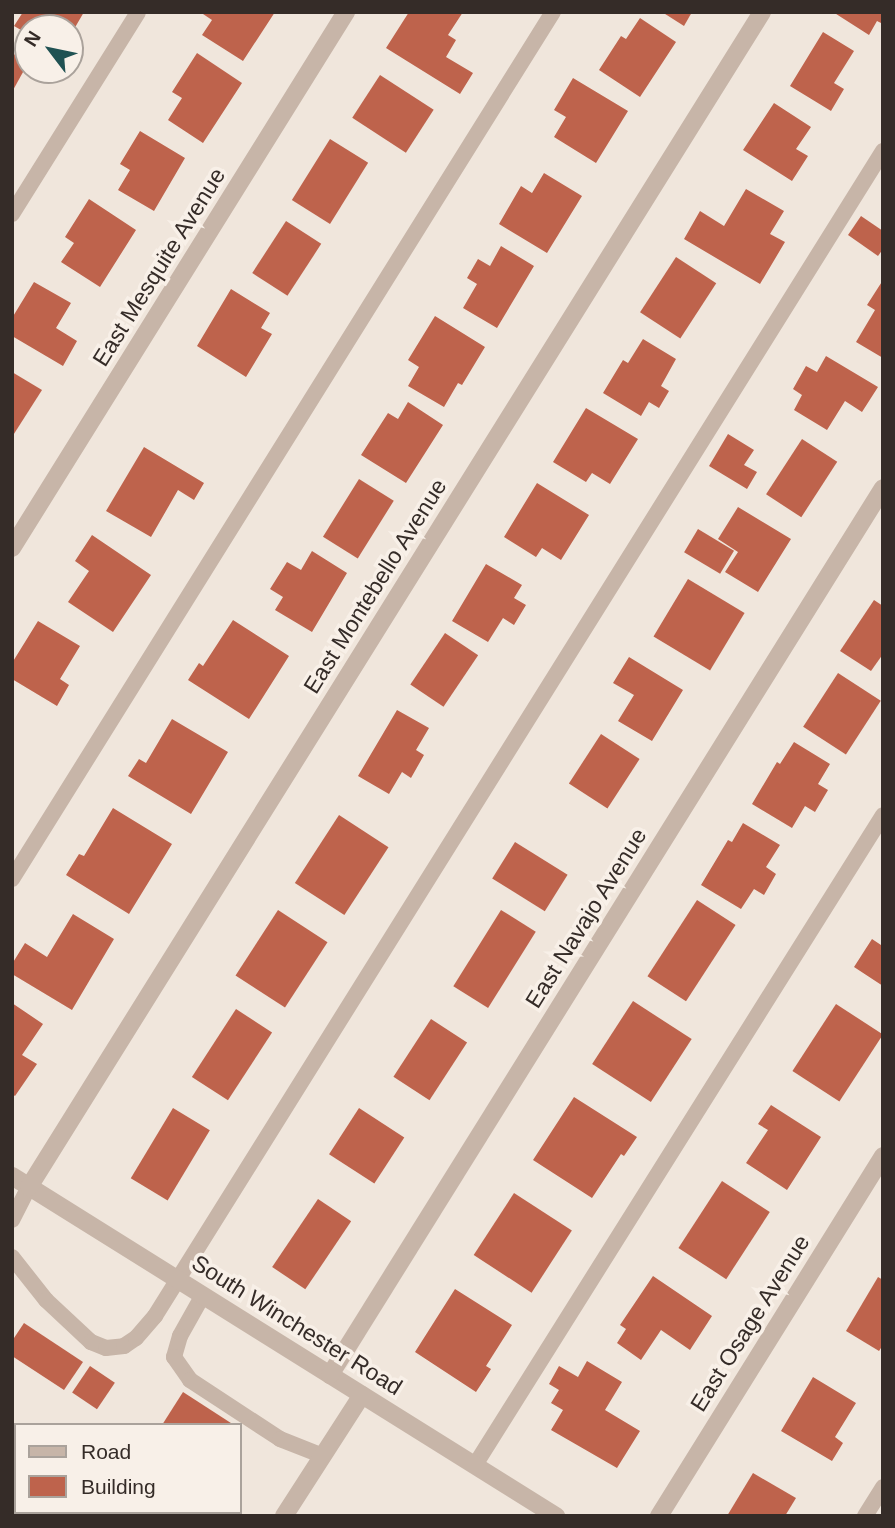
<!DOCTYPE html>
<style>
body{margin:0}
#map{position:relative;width:895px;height:1528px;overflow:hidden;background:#f0e6dc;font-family:Helvetica,sans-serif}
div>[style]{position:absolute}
.building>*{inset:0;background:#be634c;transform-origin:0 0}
.service>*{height:16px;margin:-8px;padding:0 8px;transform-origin:8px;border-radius:8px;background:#c7b5a8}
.minor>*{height:18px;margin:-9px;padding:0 9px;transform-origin:9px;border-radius:9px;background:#c7b5a8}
span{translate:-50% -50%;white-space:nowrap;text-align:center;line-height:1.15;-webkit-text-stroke:7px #f8f0e8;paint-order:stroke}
.street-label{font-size:23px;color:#352c28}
.frame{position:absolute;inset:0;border:14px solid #352c28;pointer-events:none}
.legend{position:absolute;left:14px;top:1423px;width:228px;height:91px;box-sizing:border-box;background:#f8f0e8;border:2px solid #aaa29b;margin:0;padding:9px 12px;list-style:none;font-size:21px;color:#352c28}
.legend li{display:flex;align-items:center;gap:14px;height:35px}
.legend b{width:35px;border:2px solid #aaa29b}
.north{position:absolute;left:14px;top:14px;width:70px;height:70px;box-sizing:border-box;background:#f8f0e8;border:2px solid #aaa29b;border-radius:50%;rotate:302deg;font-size:19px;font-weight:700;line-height:28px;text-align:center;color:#352c28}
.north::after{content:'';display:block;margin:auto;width:24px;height:32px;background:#205253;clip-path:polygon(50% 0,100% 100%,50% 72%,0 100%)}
</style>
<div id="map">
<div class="building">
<div style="clip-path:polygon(23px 12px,84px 12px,70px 36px,70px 28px,28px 28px,28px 34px,14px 26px)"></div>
<div style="clip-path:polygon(200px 12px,275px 12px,243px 61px,202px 35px,212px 20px)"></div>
<div style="clip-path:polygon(409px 12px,463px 12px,448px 35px,456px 40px,446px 57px,473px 73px,460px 94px,386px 48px)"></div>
<div style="clip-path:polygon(662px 12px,692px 12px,684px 26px)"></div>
<div style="clip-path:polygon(833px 12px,883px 12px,883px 24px,877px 21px,869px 35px)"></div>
<div style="clip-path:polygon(640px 18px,676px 42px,640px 97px,599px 70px,621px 36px,626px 39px)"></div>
<div style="clip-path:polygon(823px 32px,854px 51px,834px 83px,844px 89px,831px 111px,790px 86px)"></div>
<div style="clip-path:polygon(12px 53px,28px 63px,12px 92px)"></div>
<div style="clip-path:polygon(197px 53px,242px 83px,203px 143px,168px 120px,182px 98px,172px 92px)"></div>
<div style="left:380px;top:75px;width:64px;height:51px;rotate:33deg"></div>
<div style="clip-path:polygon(573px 78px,628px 111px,596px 163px,554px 137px,566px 117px,554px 110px)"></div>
<div style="clip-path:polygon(774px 103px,811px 127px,796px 149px,808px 156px,792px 181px,743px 150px)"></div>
<div style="clip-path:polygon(140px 131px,185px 158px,154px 211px,118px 190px,130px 170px,120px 164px)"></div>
<div style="left:330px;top:139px;width:45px;height:72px;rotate:32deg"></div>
<div style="clip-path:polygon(544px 173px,582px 196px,547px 253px,499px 224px,521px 186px,532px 193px)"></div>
<div style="clip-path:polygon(746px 189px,784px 211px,770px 234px,785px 242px,760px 284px,684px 239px,700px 211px,724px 226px)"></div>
<div style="clip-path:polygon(89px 199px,136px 230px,100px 287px,61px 262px,74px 243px,65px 237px)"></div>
<div style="clip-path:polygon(861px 216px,883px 231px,883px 249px,878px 256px,848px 235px)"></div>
<div style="left:286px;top:221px;width:42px;height:62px;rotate:33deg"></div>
<div style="clip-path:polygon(501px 246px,534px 266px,497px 328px,463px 308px,477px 284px,467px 278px,478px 259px,490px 266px)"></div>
<div style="left:676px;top:257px;width:48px;height:66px;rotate:33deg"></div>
<div style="clip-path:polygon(883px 280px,883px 358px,856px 342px,875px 310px,867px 305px)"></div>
<div style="clip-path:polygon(34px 282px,71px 303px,56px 328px,77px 341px,63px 366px,12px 336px,12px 318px)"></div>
<div style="clip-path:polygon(231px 289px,270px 313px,261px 328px,272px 334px,246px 377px,197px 346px)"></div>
<div style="clip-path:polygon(435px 316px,485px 347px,462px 385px,458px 383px,444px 407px,408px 386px,419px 367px,408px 360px)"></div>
<div style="clip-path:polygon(643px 339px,676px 359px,661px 386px,669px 391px,659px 408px,649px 402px,641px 416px,603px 393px,623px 360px,628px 363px)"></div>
<div style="clip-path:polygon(826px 356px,878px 387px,862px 412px,845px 401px,827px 430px,794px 410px,802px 395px,793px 389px,806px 366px,817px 372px)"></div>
<div style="clip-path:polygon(12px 372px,42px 390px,12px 437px)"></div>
<div style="clip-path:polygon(408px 402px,443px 425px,406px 483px,361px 455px,388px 413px,398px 419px)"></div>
<div style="clip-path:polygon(586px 408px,638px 439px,610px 484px,592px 473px,586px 482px,553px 462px)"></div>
<div style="clip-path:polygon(728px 434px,754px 450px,744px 465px,757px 472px,747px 489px,709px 466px)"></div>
<div style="left:802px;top:439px;width:42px;height:66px;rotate:33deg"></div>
<div style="clip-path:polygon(144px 447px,204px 483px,194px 500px,178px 490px,151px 537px,106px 511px)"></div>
<div style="left:359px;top:479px;width:41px;height:68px;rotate:32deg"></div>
<div style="clip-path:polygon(537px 483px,589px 515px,561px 560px,542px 548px,536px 557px,504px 537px)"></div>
<div style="clip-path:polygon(738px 507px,791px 539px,758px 592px,725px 572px,738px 552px,718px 539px)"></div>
<div style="left:698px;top:529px;width:42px;height:27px;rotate:31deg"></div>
<div style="clip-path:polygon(92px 535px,151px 575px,113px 632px,68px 602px,89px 571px,75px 561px)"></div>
<div style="clip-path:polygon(312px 551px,347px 573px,312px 632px,275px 610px,283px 597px,270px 589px,287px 562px,301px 570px)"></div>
<div style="clip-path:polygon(486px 564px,522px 585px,514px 598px,526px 605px,514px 625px,503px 618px,488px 642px,452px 621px)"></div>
<div style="left:688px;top:579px;width:66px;height:67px;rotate:31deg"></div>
<div style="clip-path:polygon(874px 600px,883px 606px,883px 654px,871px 671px,840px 651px)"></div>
<div style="clip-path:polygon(233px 620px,289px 656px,249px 719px,188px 680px,199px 663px,203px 666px)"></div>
<div style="clip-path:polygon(38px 621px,80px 646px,60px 679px,69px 685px,57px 706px,12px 679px,12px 663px)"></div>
<div style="left:445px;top:633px;width:40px;height:62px;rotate:34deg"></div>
<div style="clip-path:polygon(629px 657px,683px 690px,652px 741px,618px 721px,634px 695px,613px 683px)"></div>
<div style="left:838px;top:673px;width:51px;height:64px;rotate:33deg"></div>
<div style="clip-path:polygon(397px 710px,429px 728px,416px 750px,424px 755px,411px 778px,402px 772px,389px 794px,358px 776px)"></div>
<div style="clip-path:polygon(172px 719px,228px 752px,191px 814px,128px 776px,139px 759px,146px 763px)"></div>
<div style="left:601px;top:734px;width:46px;height:59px;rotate:33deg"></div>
<div style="clip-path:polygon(794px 742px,830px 764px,818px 784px,828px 790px,815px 812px,805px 806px,792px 828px,752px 804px,777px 762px,780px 764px)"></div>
<div style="clip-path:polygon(113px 808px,172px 844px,129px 914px,66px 875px,79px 854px,84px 856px)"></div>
<div style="left:339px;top:815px;width:59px;height:81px;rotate:33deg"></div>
<div style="clip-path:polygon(743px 823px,780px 845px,766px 867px,776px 874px,764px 895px,754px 889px,741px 909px,701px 885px,728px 840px,732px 842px)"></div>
<div style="left:515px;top:842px;width:62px;height:43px;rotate:32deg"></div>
<div style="left:697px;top:900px;width:46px;height:91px;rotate:33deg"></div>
<div style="left:278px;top:910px;width:59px;height:78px;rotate:33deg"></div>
<div style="left:501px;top:910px;width:41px;height:90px;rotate:32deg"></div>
<div style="clip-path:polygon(73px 914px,114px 939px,72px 1010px,12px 974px,12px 964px,25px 943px,47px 957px)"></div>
<div style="clip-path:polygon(872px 939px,881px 945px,883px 943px,883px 986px,854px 967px)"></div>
<div style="left:633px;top:1001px;width:70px;height:75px;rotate:33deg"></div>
<div style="clip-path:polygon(12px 1003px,43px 1024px,22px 1055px,37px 1064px,15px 1096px,12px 1094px)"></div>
<div style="left:836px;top:1004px;width:56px;height:80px;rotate:33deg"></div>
<div style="left:236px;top:1009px;width:43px;height:81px;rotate:33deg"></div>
<div style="left:431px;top:1019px;width:43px;height:69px;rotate:33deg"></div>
<div style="clip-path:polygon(574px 1097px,637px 1137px,624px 1156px,621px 1154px,592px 1198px,533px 1160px)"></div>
<div style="clip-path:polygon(771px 1105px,821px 1137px,787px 1190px,746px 1163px,768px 1130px,758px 1124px)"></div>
<div style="left:173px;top:1108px;width:43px;height:82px;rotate:31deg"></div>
<div style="left:359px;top:1108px;width:54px;height:55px;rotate:33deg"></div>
<div style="left:722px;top:1181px;width:57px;height:80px;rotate:33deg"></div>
<div style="left:514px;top:1193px;width:69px;height:74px;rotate:33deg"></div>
<div style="left:318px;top:1199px;width:40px;height:82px;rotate:34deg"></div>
<div style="clip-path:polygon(653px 1276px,712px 1316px,690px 1350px,661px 1330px,641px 1360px,617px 1343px,626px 1329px,620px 1325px)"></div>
<div style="clip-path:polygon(878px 1277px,883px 1280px,883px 1345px,879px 1351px,846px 1331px)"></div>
<div style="clip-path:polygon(455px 1289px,512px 1325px,486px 1366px,491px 1369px,476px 1392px,415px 1352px)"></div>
<div style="clip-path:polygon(24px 1323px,83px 1362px,64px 1390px,12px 1356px,12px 1341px)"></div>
<div style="clip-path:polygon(587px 1361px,622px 1382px,605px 1410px,640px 1431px,617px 1468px,551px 1430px,563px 1410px,551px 1403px,559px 1390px,549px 1384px,559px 1366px,578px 1377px)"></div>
<div style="left:90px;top:1366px;width:30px;height:32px;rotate:34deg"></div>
<div style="clip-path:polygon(813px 1377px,856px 1403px,835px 1437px,843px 1443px,832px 1461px,781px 1431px)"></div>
<div style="clip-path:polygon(183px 1392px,234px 1425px,162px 1425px)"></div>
<div style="clip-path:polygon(753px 1473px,796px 1498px,785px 1516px,727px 1516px)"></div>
<div style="clip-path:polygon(112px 1512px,151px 1512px,148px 1516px,118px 1516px)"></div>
</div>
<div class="service">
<div style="left:12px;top:214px;width:238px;rotate:-58deg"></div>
<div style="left:12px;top:879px;width:1022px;rotate:-58.04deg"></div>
<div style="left:12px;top:1220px;width:37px;rotate:-63deg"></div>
<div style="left:12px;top:1257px;width:55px;rotate:51.7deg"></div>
<div style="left:46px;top:1300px;width:62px;rotate:43deg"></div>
<div style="left:91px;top:1342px;width:16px;rotate:22deg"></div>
<div style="left:106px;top:1348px;width:18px;rotate:-6deg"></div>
<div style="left:124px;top:1346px;width:14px;rotate:-34deg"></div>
<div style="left:136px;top:1338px;width:29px;rotate:-49deg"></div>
<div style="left:155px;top:1316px;width:1374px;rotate:-58deg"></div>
<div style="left:203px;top:1295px;width:47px;rotate:119.3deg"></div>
<div style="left:180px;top:1336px;width:22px;rotate:106deg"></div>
<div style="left:174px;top:1357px;width:28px;rotate:55deg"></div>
<div style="left:190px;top:1380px;width:108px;rotate:33.2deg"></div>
<div style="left:280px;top:1439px;width:46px;rotate:21.6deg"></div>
<div style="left:475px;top:1465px;width:767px;rotate:-57.88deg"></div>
<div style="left:865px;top:1516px;width:34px;rotate:-58deg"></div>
</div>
<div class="minor">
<div style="left:12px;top:548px;width:632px;rotate:-58.07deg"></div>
<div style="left:12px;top:1176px;width:642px;rotate:32.01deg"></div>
<div style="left:29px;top:1187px;width:1385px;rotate:-58.04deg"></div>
<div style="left:330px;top:1375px;width:1045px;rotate:-58.06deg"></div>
<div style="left:284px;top:1516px;width:144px;rotate:-57.2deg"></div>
<div style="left:659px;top:1516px;width:424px;rotate:-58.1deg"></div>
</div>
<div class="street-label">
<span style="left:159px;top:267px;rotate:-58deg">East Mesquite Avenue</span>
<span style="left:375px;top:586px;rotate:-58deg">East Montebello Avenue</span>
<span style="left:586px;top:918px;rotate:-58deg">East Navajo Avenue</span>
<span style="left:750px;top:1323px;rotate:-58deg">East Osage Avenue</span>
<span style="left:297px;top:1325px;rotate:32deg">South Winchester Road</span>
</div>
<div class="frame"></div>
<ul class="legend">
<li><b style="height:9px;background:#c7b5a8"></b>Road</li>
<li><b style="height:19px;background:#be634c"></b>Building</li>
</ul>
<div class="north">N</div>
</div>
